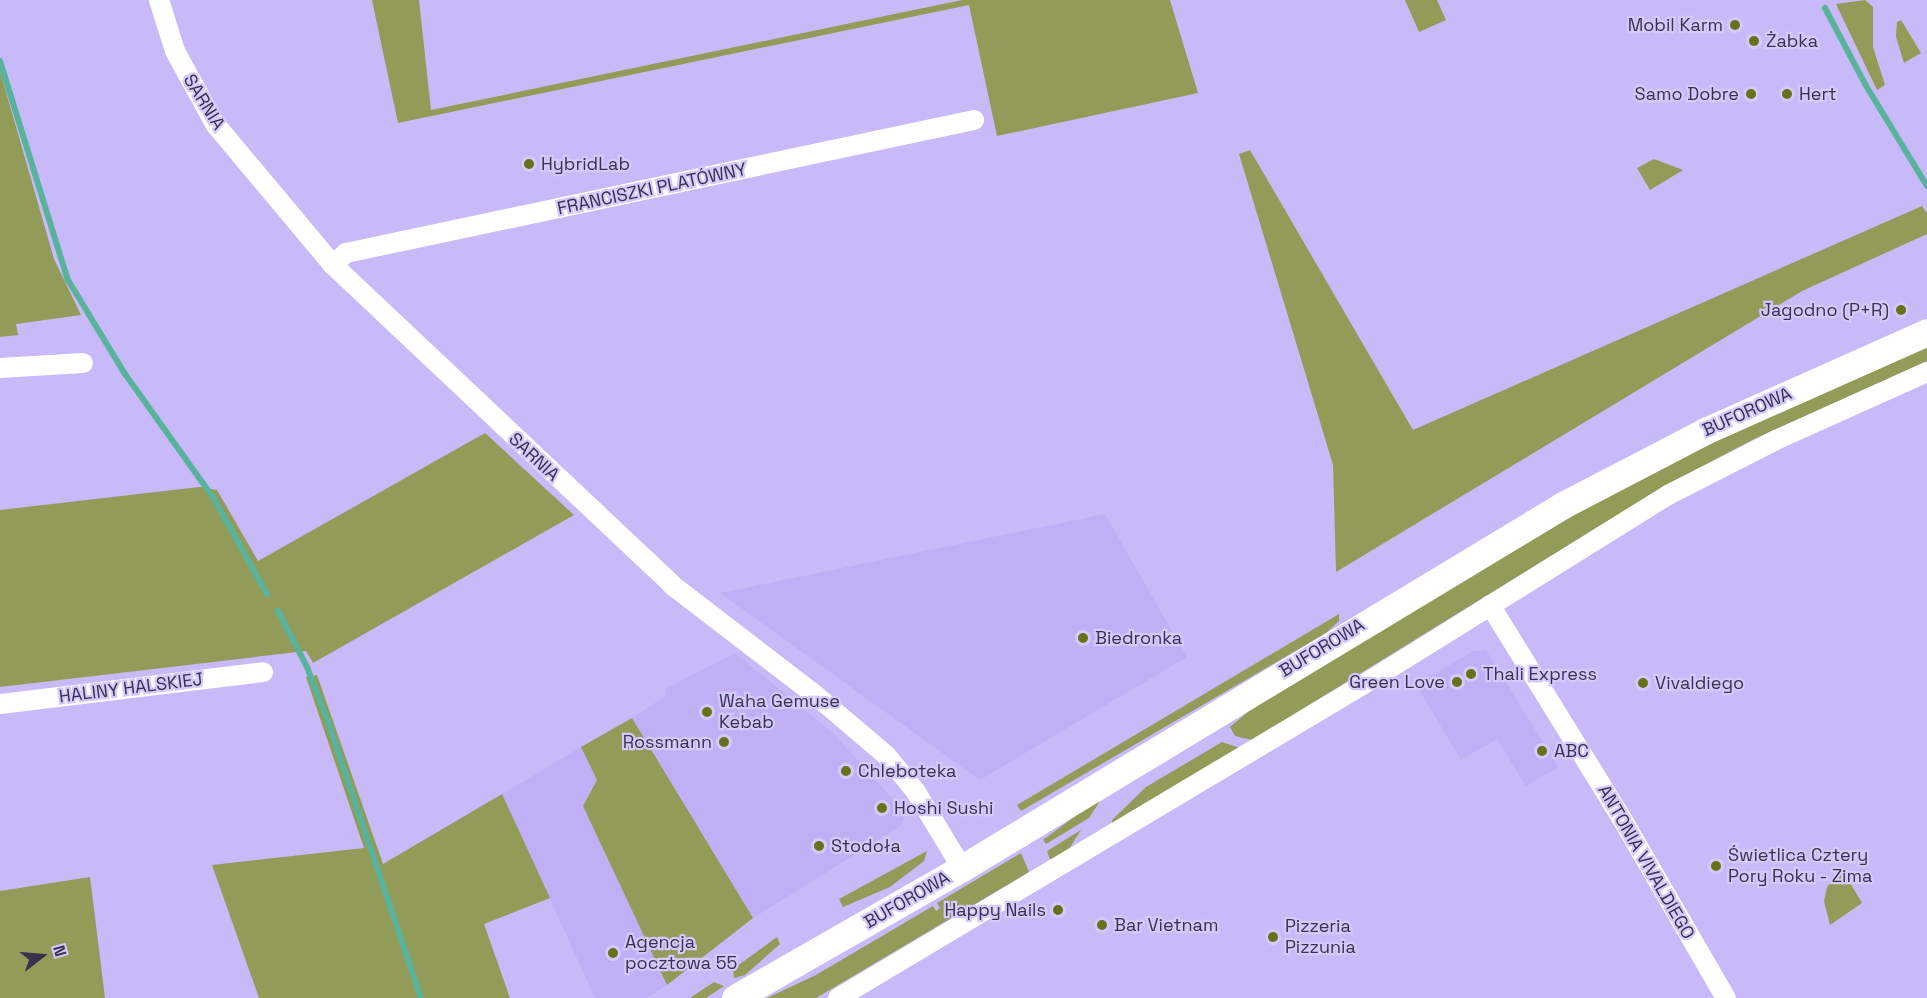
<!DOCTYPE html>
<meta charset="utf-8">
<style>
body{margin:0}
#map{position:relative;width:1927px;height:998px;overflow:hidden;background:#c8baf9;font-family:"Space Grotesk",sans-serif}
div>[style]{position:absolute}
.built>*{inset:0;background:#c0aff5}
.green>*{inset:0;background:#929b58}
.stream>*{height:6px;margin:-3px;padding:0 3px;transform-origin:3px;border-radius:3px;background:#59b39c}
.minor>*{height:20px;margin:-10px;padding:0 10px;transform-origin:10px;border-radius:10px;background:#fff}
.secondary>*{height:27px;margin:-13.5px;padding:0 13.5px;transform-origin:13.5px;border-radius:13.5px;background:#fff}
.dots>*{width:16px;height:16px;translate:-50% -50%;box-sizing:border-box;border:3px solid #d4c9fc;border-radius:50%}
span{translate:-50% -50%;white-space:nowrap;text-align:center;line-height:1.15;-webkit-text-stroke:4.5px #d4c9fc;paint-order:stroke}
.poi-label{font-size:18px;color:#38324c}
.right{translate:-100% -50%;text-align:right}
.left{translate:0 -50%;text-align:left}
.street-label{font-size:18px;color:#38324c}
.north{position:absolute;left:12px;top:926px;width:60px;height:60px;-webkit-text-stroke:4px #d4c9fc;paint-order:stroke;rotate:74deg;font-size:16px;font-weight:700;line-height:24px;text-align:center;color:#38324c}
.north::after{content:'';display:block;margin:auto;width:21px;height:27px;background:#38324c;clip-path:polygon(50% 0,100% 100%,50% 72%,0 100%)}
</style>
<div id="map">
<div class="built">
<div style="clip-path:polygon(1105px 514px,1187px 657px,980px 780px,720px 593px)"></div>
<div style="clip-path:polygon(1486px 650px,1558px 767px,1526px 786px,1497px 739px,1461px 760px,1416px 685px,1473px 651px)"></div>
<div style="clip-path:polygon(735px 653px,833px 733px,891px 797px,904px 818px,901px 826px,753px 918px,632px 718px,667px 695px,665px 689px)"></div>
<div style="clip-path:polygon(581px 747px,597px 780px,583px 806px,667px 985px,647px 998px,595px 998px,502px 794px)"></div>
</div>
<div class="green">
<div style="clip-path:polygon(372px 0,419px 0,431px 110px,962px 0,1170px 0,1198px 93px,997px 136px,969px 5px,398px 123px)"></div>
<div style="clip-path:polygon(1405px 0,1437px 0,1446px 20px,1419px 32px)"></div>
<div style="clip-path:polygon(1865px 0,1873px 7px,1873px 47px,1885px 85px,1877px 90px,1836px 4px)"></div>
<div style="clip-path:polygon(1901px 20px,1921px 53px,1904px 63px,1896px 37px,1897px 22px)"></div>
<div style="clip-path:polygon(0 71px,54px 259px,81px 315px,16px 324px,18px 335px,0 337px)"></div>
<div style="clip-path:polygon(1250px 150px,1413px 430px,1922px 206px,1927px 213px,1927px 234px,1802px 291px,1336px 572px,1333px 465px,1239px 154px)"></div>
<div style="clip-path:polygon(1654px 159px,1683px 170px,1650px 190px,1637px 168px)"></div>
<div style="clip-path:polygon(1927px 347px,1927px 361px,1752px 440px,1658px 490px,1252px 740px,1235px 736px,1230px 727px,1256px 705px,1588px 505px,1667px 463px)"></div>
<div style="clip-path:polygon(485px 433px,574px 515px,313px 663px,306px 651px,0 687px,0 510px,199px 487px,217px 490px,258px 561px)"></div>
<div style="clip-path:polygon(1339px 614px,1339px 621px,1326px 633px,1021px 811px,1017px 805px)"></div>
<div style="clip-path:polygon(317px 675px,383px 864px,502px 794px,550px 898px,484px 924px,510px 998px,259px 998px,212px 865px,364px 848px,306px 677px)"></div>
<div style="clip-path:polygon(632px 718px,753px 918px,667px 985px,583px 806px,597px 780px,581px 747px)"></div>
<div style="clip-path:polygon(1222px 742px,1240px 748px,1112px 825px,1112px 820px,1146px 787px)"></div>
<div style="clip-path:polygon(1104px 795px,1089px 818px,1046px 844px,1043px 840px)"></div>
<div style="clip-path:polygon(1081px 830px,1067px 852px,1051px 862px,1047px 851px)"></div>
<div style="clip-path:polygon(927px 851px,924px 861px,890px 887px,843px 907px,839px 899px)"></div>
<div style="clip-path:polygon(1021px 853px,1029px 872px,816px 998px,767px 998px,816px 975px,933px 906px,936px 911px,940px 908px,937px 903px)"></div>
<div style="clip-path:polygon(1843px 871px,1862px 903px,1830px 925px,1824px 901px,1827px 887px)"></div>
<div style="clip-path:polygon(90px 877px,105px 998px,0 998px,0 891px)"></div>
<div style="clip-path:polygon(777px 937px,780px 944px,745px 975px,734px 978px,733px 969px)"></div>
<div style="clip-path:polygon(714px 982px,724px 986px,706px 998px,690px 998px)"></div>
</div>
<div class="stream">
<div style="left:1825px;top:8px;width:86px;rotate:62.2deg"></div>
<div style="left:1865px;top:84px;width:119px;rotate:58.7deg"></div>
<div style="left:0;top:61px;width:229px;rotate:72.8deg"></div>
<div style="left:68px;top:280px;width:110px;rotate:58.8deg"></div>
<div style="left:125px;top:374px;width:153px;rotate:54.5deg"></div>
<div style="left:214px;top:499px;width:109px;rotate:60.8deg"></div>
<div style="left:278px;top:611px;width:63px;rotate:62.6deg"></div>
<div style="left:307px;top:667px;width:56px;rotate:69deg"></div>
<div style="left:327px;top:719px;width:294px;rotate:71.4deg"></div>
</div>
<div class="minor">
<div style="left:159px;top:0;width:53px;rotate:72.6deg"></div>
<div style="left:175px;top:51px;width:83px;rotate:61.3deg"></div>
<div style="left:215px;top:124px;width:184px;rotate:50.1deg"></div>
<div style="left:333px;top:265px;width:466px;rotate:43.3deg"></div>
<div style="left:672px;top:585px;width:178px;rotate:37.5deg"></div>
<div style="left:813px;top:693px;width:97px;rotate:40.4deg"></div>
<div style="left:887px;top:756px;width:46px;rotate:51.1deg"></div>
<div style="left:916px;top:792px;width:89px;rotate:58.8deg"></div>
<div style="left:333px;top:265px;width:18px;rotate:-43deg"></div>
<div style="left:346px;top:253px;width:642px;rotate:-11.96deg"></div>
<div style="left:0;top:368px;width:83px;rotate:-3.4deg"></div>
<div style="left:1490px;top:605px;width:257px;rotate:58.3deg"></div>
<div style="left:1625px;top:824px;width:201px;rotate:59.9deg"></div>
<div style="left:0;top:704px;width:265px;rotate:-6.9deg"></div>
<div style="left:838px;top:998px;width:624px;rotate:-30.84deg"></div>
<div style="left:1374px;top:678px;width:346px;rotate:-31.9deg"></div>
<div style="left:1668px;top:495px;width:121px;rotate:-27deg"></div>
<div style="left:1776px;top:440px;width:166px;rotate:-24.2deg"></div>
</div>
<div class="secondary">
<div style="left:735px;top:998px;width:262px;rotate:-29.8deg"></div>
<div style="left:962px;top:868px;width:702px;rotate:-31.13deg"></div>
<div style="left:1563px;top:505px;width:160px;rotate:-27.5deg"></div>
<div style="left:1705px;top:431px;width:243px;rotate:-24deg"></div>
</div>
<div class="dots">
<div style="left:1735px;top:25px;background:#687018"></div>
<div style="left:1754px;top:41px;background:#687018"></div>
<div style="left:1751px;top:94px;background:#687018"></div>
<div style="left:1787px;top:94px;background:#687018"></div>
<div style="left:529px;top:164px;background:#687018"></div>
<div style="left:1901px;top:310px;background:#687018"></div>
<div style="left:1083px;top:638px;background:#687018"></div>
<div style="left:1471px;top:674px;background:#687018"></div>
<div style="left:1457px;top:682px;background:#687018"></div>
<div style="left:1643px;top:683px;background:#687018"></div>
<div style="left:707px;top:712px;background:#687018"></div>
<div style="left:724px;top:742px;background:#687018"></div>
<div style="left:1542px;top:751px;background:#687018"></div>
<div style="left:846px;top:771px;background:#687018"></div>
<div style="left:882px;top:808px;background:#687018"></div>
<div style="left:819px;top:846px;background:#687018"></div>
<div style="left:1716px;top:866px;background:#687018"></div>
<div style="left:1058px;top:910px;background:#687018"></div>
<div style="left:1102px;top:925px;background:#687018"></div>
<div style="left:1273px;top:937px;background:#687018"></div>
<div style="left:613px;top:953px;background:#687018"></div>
</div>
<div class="poi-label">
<span class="right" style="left:1723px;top:25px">Mobil Karm</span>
<span class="left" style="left:1766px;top:41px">Żabka</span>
<span class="right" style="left:1739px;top:94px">Samo Dobre</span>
<span class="left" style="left:1799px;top:94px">Hert</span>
<span class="left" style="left:541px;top:164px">HybridLab</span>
<span class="right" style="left:1889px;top:310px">Jagodno (P+R)</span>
<span class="left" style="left:1095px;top:638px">Biedronka</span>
<span class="left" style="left:1483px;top:674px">Thali Express</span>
<span class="right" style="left:1445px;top:682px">Green Love</span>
<span class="left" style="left:1655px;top:683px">Vivaldiego</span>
<span class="left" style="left:719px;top:712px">Waha Gemuse<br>Kebab</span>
<span class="right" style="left:712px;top:742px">Rossmann</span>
<span class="left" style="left:1554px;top:751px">ABC</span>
<span class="left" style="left:858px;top:771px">Chleboteka</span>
<span class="left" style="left:894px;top:808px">Hoshi Sushi</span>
<span class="left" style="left:831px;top:846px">Stodoła</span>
<span class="left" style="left:1728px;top:866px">Świetlica Cztery<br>Pory Roku - Zima</span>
<span class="right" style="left:1046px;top:910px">Happy Nails</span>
<span class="left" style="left:1114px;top:925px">Bar Vietnam</span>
<span class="left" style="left:1285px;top:937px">Pizzeria<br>Pizzunia</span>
<span class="left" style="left:625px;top:953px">Agencja<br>pocztowa 55</span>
</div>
<div class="street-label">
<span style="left:204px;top:102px;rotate:58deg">SARNIA</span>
<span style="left:652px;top:189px;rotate:-12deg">FRANCISZKI PLATÓWNY</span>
<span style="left:1747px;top:412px;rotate:-24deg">BUFOROWA</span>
<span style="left:534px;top:457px;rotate:43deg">SARNIA</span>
<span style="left:1322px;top:648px;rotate:-31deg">BUFOROWA</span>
<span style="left:131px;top:688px;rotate:-7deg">HALINY HALSKIEJ</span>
<span style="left:1646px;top:862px;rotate:60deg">ANTONIA VIVALDIEGO</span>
<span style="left:907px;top:900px;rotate:-30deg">BUFOROWA</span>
</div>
<div class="north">N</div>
</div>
